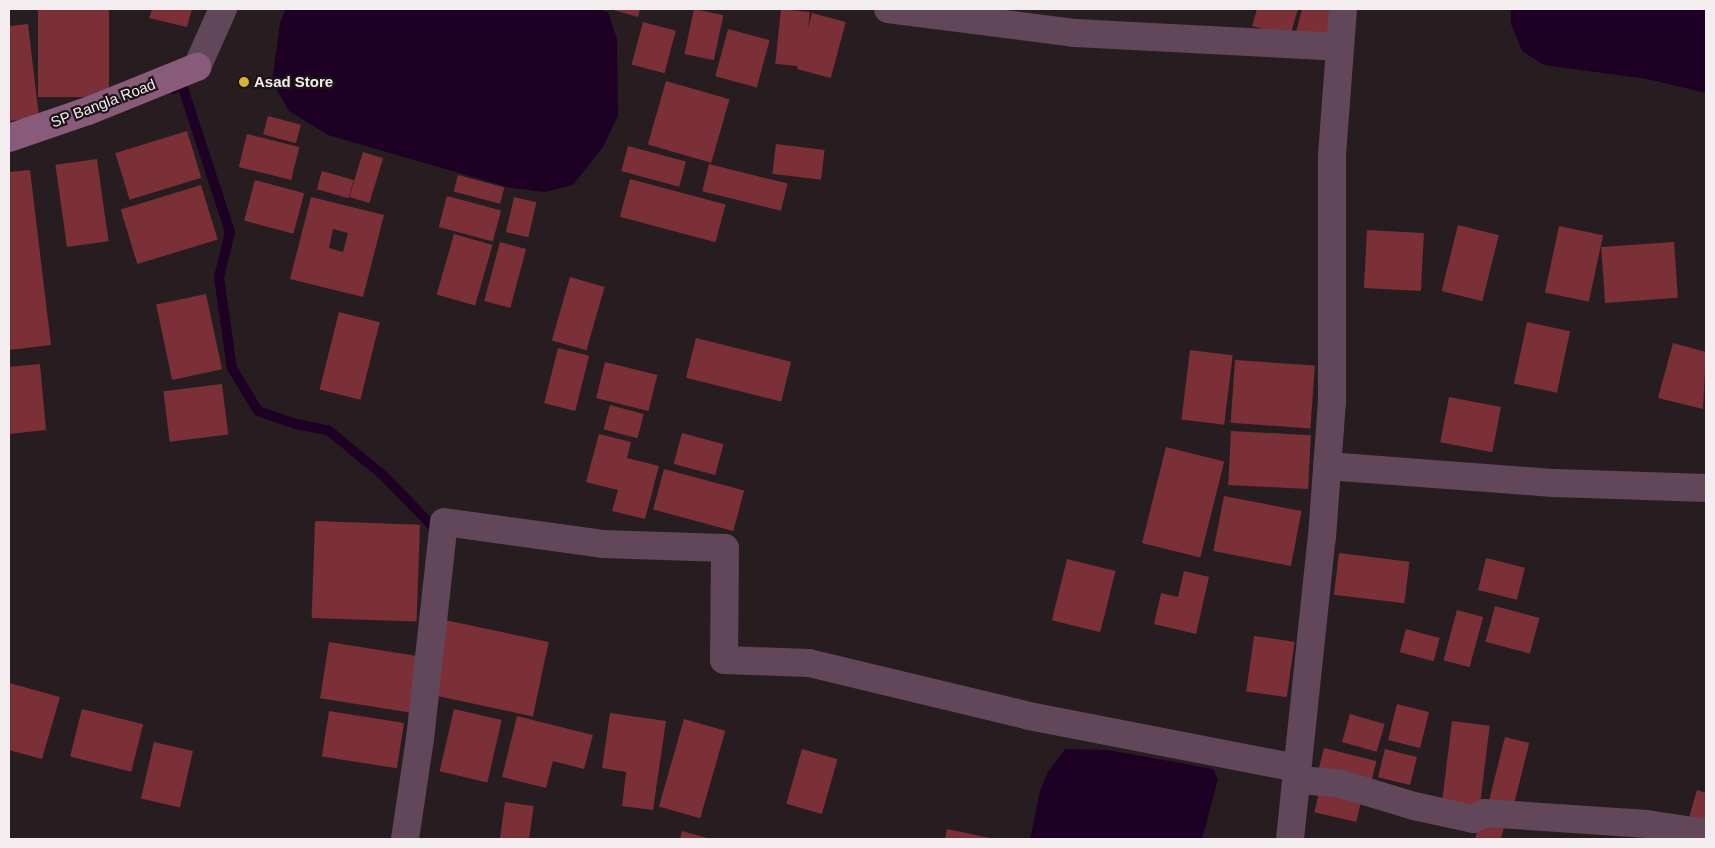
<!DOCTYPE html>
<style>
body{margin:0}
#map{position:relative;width:1715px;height:848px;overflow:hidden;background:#271d20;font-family:Helvetica,sans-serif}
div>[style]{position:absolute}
.water>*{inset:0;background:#1d0024}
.stream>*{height:10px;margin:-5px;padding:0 5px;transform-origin:5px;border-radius:5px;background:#1d0024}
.building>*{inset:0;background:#7b2f36;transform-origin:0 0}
.minor>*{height:28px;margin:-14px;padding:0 14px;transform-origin:14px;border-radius:14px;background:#624659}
.secondary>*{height:28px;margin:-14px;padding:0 14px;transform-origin:14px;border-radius:14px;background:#875b79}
.dots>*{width:14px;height:14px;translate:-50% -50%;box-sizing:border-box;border:2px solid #1d1316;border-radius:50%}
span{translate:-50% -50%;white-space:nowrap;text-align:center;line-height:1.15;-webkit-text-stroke:4.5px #1d1316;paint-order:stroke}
.poi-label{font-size:15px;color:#f4edef;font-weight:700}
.left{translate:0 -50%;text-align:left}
.street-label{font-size:15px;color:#f4edef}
.frame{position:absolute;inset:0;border:10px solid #f4edef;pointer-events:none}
</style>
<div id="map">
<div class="water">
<div style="clip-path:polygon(286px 9px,598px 9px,608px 12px,617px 39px,618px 116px,603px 147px,573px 185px,545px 192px,511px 188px,328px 135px,289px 111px,272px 82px,280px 23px)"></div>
<div style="clip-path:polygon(1511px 9px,1706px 9px,1706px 93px,1647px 79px,1544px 65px,1522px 51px,1511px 24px)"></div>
<div style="clip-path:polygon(1065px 749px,1108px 750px,1213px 769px,1218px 779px,1202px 839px,1030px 839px,1040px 791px,1048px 772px)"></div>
</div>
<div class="stream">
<div style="left:173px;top:89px;width:10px;rotate:-24deg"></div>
<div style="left:182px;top:85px;width:155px;rotate:71.9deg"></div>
<div style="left:230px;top:232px;width:46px;rotate:103.7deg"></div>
<div style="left:219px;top:277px;width:92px;rotate:81.9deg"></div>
<div style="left:232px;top:368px;width:50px;rotate:58.8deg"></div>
<div style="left:258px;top:411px;width:40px;rotate:18.9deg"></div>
<div style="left:296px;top:424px;width:33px;rotate:11deg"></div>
<div style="left:328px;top:430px;width:72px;rotate:39.4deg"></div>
<div style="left:384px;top:476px;width:78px;rotate:46deg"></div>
</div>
<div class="building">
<div style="left:38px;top:9px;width:71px;height:88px"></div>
<div style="clip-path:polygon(152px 9px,192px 9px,187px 27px,149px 18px)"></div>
<div style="clip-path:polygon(610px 9px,640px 9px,638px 17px)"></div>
<div style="left:694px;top:9px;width:30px;height:46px;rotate:12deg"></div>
<div style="left:781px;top:9px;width:29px;height:55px;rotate:6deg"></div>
<div style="clip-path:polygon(1257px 9px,1298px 9px,1290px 36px,1252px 26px)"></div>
<div style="clip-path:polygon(1302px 9px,1339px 9px,1331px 41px,1296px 32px)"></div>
<div style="left:812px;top:13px;width:35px;height:58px;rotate:15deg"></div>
<div style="left:643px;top:22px;width:34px;height:44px;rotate:15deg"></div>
<div style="clip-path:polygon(28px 24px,39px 117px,9px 121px,9px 26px)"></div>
<div style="left:728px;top:29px;width:43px;height:49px;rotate:15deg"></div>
<div style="left:666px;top:81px;width:66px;height:66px;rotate:16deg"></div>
<div style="left:268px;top:116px;width:34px;height:19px;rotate:15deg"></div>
<div style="left:187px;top:131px;width:49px;height:75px;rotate:73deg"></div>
<div style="left:247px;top:134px;width:54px;height:34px;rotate:14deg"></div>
<div style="left:776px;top:144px;width:49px;height:30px;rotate:7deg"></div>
<div style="left:628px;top:146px;width:60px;height:26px;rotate:15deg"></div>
<div style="left:363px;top:152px;width:21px;height:47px;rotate:17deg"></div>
<div style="left:97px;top:159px;width:83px;height:42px;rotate:82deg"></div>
<div style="left:709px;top:164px;width:81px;height:28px;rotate:14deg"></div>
<div style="clip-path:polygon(30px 170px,51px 345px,9px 350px,9px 172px)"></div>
<div style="left:322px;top:171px;width:33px;height:19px;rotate:16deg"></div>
<div style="left:458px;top:175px;width:48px;height:17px;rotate:15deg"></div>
<div style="left:630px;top:179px;width:99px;height:39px;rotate:15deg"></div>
<div style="left:255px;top:180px;width:51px;height:42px;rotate:15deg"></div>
<div style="left:201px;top:185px;width:57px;height:84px;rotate:73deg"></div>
<div style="left:447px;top:196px;width:56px;height:32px;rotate:15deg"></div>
<div style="clip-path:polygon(evenodd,311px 197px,384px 215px,363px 297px,290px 279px,311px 197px,333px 229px,348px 233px,343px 252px,329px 248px,333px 229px)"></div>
<div style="left:514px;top:197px;width:23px;height:36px;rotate:13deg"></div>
<div style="left:1458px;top:225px;width:42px;height:68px;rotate:14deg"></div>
<div style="left:1559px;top:226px;width:45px;height:68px;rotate:12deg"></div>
<div style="left:1367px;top:230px;width:57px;height:58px;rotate:3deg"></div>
<div style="left:454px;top:234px;width:40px;height:63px;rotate:16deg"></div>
<div style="left:500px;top:242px;width:27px;height:61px;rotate:15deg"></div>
<div style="left:1674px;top:242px;width:56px;height:73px;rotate:86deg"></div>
<div style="left:570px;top:277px;width:36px;height:66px;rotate:16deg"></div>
<div style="left:206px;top:294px;width:77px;height:51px;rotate:78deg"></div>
<div style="left:339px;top:312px;width:42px;height:80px;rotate:14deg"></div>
<div style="left:1527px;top:322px;width:44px;height:63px;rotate:12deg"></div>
<div style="left:696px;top:338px;width:98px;height:41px;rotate:14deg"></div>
<div style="clip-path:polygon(1673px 343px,1706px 352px,1703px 409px,1658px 398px)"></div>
<div style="left:558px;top:348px;width:32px;height:57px;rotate:14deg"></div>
<div style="left:1190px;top:350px;width:43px;height:70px;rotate:7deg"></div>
<div style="left:1235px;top:360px;width:80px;height:63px;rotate:4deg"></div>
<div style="left:605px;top:362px;width:54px;height:37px;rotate:14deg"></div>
<div style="clip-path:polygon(40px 364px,46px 430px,9px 434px,9px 367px)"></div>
<div style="left:222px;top:384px;width:51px;height:59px;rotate:83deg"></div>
<div style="left:1449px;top:397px;width:53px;height:46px;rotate:11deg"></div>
<div style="left:610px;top:405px;width:35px;height:25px;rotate:15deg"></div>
<div style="left:1231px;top:431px;width:80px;height:54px;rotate:3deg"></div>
<div style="left:682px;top:433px;width:43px;height:32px;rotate:15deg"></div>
<div style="clip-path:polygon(599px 434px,631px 442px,627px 458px,659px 466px,645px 519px,612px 511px,618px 490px,586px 482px)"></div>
<div style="left:1166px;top:447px;width:60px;height:99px;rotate:14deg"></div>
<div style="left:664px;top:469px;width:83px;height:42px;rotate:15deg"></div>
<div style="left:1224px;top:496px;width:79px;height:56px;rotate:11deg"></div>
<div style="left:315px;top:521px;width:105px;height:97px;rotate:2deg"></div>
<div style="left:1339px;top:553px;width:71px;height:42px;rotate:7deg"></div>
<div style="left:1486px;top:558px;width:40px;height:33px;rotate:14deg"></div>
<div style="left:1067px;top:559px;width:50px;height:63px;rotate:14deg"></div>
<div style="clip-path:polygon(1184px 571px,1209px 577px,1196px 634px,1154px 624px,1161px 593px,1178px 597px)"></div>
<div style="left:1495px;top:606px;width:46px;height:37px;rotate:15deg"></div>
<div style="left:1457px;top:610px;width:27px;height:52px;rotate:15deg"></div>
<div style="left:445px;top:620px;width:106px;height:76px;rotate:12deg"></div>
<div style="left:1406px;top:629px;width:35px;height:24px;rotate:15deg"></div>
<div style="left:1254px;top:636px;width:41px;height:56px;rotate:8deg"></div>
<div style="left:329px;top:642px;width:94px;height:57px;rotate:9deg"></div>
<div style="clip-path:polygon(9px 683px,60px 697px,42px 759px,9px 750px)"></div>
<div style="left:1397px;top:704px;width:33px;height:37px;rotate:14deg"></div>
<div style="left:82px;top:709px;width:63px;height:49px;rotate:14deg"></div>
<div style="left:454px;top:709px;width:49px;height:64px;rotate:13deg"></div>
<div style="left:329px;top:711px;width:76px;height:46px;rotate:9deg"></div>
<div style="clip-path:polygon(610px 713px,666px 721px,653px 810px,622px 806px,626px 772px,602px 768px)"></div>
<div style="left:1350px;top:714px;width:36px;height:29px;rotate:16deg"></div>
<div style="clip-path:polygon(517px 716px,593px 735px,584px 769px,553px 761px,546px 788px,502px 777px)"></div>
<div style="left:684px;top:719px;width:43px;height:91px;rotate:16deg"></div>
<div style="left:1452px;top:721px;width:38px;height:83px;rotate:7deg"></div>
<div style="left:1505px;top:737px;width:25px;height:66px;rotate:14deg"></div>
<div style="left:154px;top:742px;width:40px;height:58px;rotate:13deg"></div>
<div style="left:1324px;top:748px;width:54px;height:24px;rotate:14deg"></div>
<div style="left:802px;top:749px;width:37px;height:57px;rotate:16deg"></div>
<div style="left:1385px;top:749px;width:33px;height:29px;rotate:14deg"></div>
<div style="left:1320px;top:788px;width:43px;height:25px;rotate:13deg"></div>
<div style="clip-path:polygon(1697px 790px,1706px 793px,1706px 825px,1688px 821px)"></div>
<div style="left:505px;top:802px;width:29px;height:37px;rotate:8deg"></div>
<div style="clip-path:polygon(1480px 821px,1504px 827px,1501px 839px,1475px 839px)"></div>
<div style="clip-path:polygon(947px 829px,990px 838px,990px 839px,945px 839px)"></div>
<div style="clip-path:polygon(682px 831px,711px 839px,680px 839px)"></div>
</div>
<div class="minor">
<div style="left:888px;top:9px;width:189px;rotate:7.3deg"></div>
<div style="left:1075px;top:33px;width:263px;rotate:3deg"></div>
<div style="left:197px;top:67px;width:64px;rotate:-65.9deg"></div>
<div style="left:1327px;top:466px;width:229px;rotate:4.3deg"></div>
<div style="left:1555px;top:483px;width:151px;rotate:1.9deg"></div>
<div style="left:1296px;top:780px;width:42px;rotate:4.1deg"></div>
<div style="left:1338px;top:783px;width:79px;rotate:16.8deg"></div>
<div style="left:1414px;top:806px;width:60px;rotate:12.4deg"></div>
<div style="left:1473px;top:819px;width:13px;rotate:-27deg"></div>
<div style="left:1485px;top:813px;width:162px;rotate:3.9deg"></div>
<div style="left:1647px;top:824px;width:60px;rotate:8.7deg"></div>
<div style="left:405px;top:839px;width:101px;rotate:-81.5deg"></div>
<div style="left:420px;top:739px;width:218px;rotate:-83.7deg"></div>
<div style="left:444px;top:522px;width:160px;rotate:7.9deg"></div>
<div style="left:602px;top:544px;width:123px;rotate:1.9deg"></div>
<div style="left:725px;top:548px;width:112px;rotate:90.5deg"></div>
<div style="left:724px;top:660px;width:85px;rotate:2deg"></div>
<div style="left:809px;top:663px;width:226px;rotate:13.5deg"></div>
<div style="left:1029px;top:716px;width:273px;rotate:11deg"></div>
<div style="left:1290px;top:839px;width:304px;rotate:-84deg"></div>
<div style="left:1322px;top:537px;width:135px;rotate:-85.8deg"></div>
<div style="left:1332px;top:402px;width:247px;rotate:-90deg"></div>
<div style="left:1332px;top:155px;width:146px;rotate:-85.7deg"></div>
</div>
<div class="secondary">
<div style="left:9px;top:138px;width:83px;rotate:-18.9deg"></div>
<div style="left:88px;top:111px;width:118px;rotate:-22deg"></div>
</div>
<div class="dots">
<div style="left:244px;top:82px;background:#d5b534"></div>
</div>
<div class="poi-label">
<span class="left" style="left:254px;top:82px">Asad Store</span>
</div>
<div class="street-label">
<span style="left:103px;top:103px;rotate:-21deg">SP Bangla Road</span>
</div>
<div class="frame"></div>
</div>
